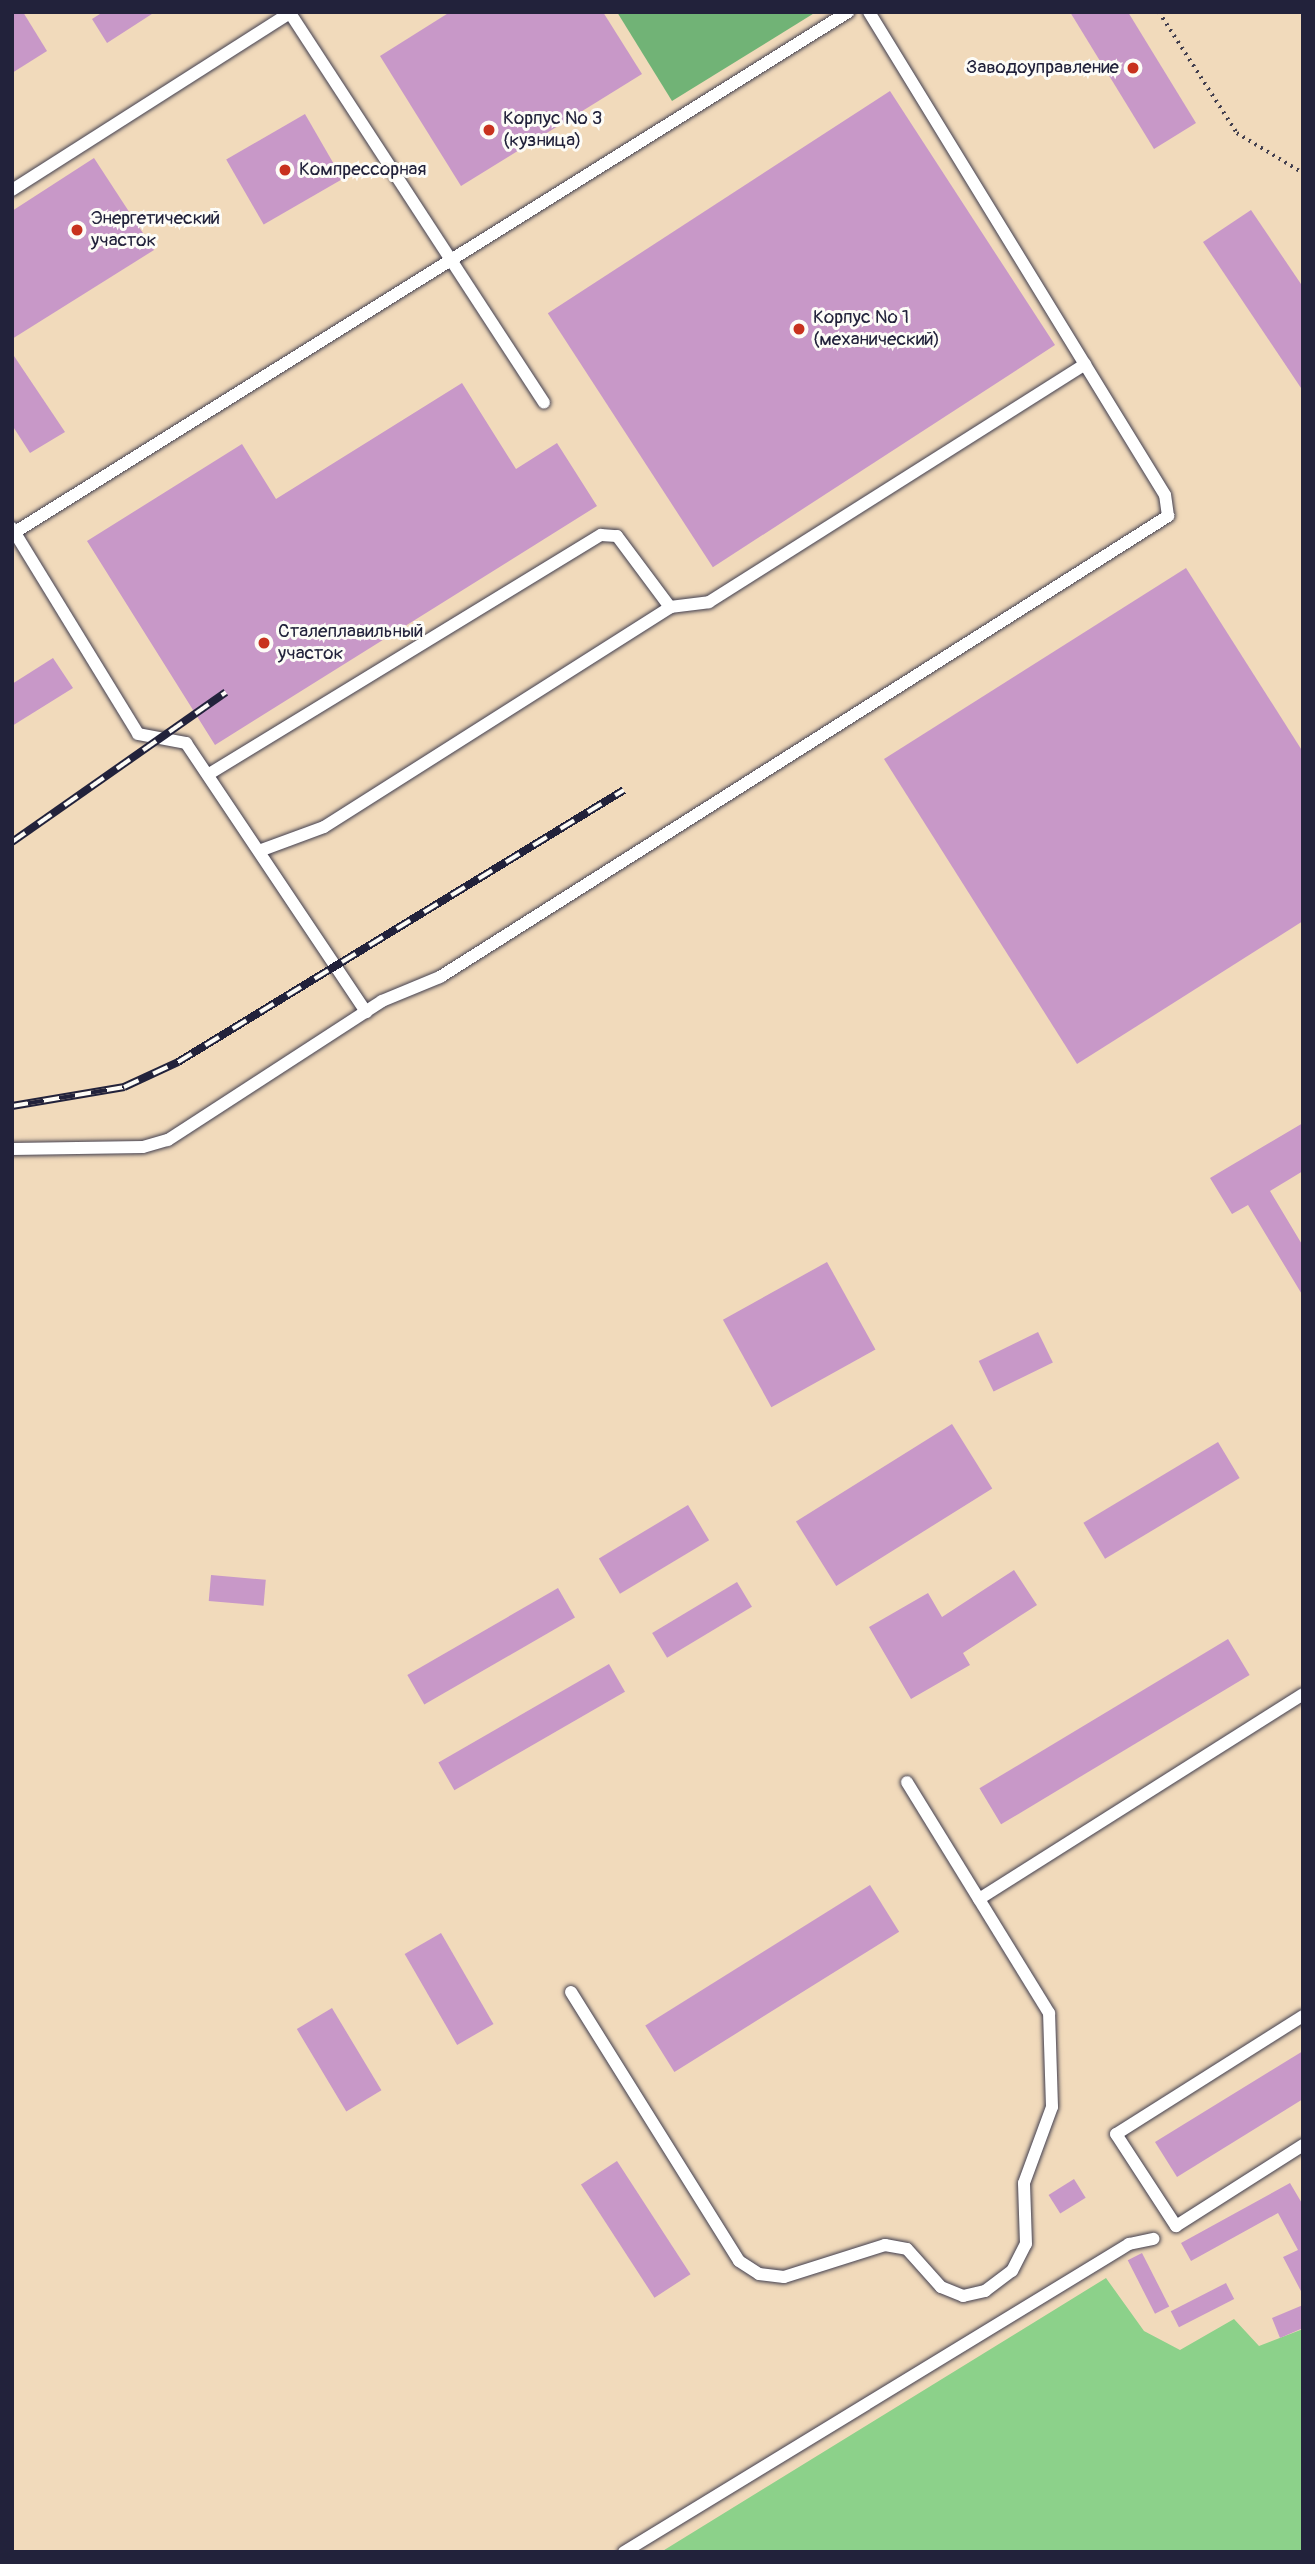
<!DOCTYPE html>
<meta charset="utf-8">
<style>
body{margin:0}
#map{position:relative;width:1315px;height:2564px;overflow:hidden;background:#f1dabb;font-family:Pangolin,sans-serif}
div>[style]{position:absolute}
.green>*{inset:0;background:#8cd18a}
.forest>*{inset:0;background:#71b376}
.building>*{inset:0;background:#c898c8;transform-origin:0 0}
.path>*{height:3.5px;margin-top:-1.75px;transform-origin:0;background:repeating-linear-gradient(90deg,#413e4e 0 2px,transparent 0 7px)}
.roads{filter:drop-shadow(0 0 2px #413e4e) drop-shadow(0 0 2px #413e4e)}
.lane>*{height:12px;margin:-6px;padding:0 6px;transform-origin:6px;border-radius:6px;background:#fff}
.rail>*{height:8px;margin-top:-4px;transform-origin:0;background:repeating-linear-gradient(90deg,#fdfcf7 0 16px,#22223b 0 32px);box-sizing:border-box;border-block:2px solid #22223b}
.dots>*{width:19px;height:19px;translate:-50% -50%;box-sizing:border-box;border:4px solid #fdfcf7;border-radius:50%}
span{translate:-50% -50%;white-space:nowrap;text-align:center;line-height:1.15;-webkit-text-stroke:6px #fdfcf7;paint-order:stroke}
.poi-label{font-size:19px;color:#22223b}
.right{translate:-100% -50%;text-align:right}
.left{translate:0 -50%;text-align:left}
.frame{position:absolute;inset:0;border:14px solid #22223b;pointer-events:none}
</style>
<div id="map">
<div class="green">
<div style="clip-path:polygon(1106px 2278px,1144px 2331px,1180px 2350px,1234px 2319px,1259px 2346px,1303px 2329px,1303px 2552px,661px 2552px)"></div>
</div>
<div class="forest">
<div style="clip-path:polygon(617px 12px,816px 12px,672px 101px)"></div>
</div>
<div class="building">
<div style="clip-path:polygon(12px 12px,23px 12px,47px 51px,12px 73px)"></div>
<div style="clip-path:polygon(103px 12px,155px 12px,107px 43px,92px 19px)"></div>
<div style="clip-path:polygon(450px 12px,603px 12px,642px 74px,461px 186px,380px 56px)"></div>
<div style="clip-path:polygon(1070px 12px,1128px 12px,1196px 123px,1154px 149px)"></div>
<div style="left:890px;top:91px;width:303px;height:408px;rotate:57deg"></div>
<div style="left:305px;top:114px;width:75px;height:91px;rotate:60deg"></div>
<div style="clip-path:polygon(94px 158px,154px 250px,12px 339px,12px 211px)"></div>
<div style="clip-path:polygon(1251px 210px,1303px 287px,1303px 391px,1203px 242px)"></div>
<div style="clip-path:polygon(12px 353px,65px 432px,30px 453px,12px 425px)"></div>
<div style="clip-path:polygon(462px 383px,516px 469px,557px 443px,597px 506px,215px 745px,87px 541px,242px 444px,276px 499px)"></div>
<div style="clip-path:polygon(1186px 568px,1303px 752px,1303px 921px,1077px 1064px,884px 759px)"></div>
<div style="clip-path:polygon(53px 658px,73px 688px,12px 726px,12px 684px)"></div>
<div style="clip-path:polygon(1303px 1123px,1303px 1171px,1270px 1191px,1303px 1246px,1303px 1296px,1248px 1205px,1232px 1214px,1210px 1178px)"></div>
<div style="left:827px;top:1262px;width:100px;height:119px;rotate:61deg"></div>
<div style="left:1038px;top:1332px;width:34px;height:66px;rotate:64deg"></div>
<div style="left:952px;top:1424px;width:76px;height:184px;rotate:58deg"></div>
<div style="left:1218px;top:1442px;width:42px;height:157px;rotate:59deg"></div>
<div style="left:688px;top:1505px;width:41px;height:104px;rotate:59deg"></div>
<div style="clip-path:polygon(1014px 1570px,1037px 1605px,963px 1653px,970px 1665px,911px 1699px,869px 1627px,928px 1593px,942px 1617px)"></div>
<div style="left:211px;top:1575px;width:55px;height:26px;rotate:5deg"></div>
<div style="left:737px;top:1582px;width:29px;height:99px;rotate:59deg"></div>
<div style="left:558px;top:1588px;width:34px;height:174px;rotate:60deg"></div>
<div style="left:1228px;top:1639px;width:42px;height:290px;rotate:59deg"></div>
<div style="left:609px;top:1664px;width:32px;height:197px;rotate:60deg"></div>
<div style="left:870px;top:1885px;width:55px;height:265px;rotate:58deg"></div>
<div style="left:441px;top:1933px;width:105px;height:42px;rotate:60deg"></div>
<div style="left:332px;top:2008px;width:96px;height:41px;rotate:59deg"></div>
<div style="clip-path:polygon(1303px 2051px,1303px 2099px,1177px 2177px,1155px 2142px)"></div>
<div style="left:617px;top:2161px;width:135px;height:43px;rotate:57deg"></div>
<div style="left:1074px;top:2179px;width:22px;height:30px;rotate:58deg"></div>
<div style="clip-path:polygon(1290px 2183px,1303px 2205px,1303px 2295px,1283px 2257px,1298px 2250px,1278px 2213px,1191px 2261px,1181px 2243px)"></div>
<div style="left:1142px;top:2253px;width:60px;height:16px;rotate:63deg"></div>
<div style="left:1226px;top:2283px;width:18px;height:62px;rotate:63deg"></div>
<div style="clip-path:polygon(1303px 2305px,1303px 2328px,1280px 2338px,1272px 2318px)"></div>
</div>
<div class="path">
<div style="left:1159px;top:12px;width:144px;rotate:57.2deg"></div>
<div style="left:1237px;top:133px;width:77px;rotate:31.2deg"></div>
</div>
<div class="roads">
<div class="lane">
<div style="left:290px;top:13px;width:465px;rotate:56.9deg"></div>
<div style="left:12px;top:190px;width:331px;rotate:-32.5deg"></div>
<div style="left:12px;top:528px;width:241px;rotate:58.5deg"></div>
<div style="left:138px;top:734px;width:49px;rotate:10.6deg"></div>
<div style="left:186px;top:743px;width:324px;rotate:56.2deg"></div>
<div style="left:12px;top:534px;width:986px;rotate:-31.98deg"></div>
<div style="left:209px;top:774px;width:459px;rotate:-31.4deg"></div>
<div style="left:601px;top:535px;width:16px;rotate:4deg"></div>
<div style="left:617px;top:536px;width:89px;rotate:53.3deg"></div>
<div style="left:259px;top:851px;width:69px;rotate:-20.3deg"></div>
<div style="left:324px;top:827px;width:410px;rotate:-32.4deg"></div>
<div style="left:670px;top:607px;width:39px;rotate:-7deg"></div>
<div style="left:709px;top:602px;width:445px;rotate:-32.3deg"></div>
<div style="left:12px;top:1149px;width:131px;rotate:-0.9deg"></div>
<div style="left:143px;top:1147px;width:26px;rotate:-16deg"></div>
<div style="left:168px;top:1140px;width:255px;rotate:-33deg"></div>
<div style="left:382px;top:1001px;width:63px;rotate:-22.5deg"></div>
<div style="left:440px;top:977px;width:862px;rotate:-32.34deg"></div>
<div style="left:1168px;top:516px;width:21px;rotate:-98deg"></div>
<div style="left:1165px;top:495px;width:566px;rotate:-121.5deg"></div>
<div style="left:979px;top:1899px;width:383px;rotate:-32.3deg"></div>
<div style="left:571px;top:1992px;width:317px;rotate:58deg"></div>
<div style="left:739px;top:2261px;width:24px;rotate:33deg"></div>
<div style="left:759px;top:2274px;width:25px;rotate:7deg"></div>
<div style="left:784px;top:2277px;width:106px;rotate:-17.6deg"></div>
<div style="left:885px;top:2245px;width:22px;rotate:10deg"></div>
<div style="left:907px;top:2249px;width:51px;rotate:48.2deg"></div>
<div style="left:941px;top:2287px;width:24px;rotate:22deg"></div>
<div style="left:963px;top:2296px;width:23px;rotate:-13deg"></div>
<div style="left:985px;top:2291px;width:34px;rotate:-37deg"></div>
<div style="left:1012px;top:2271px;width:30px;rotate:-63deg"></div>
<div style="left:1026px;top:2244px;width:61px;rotate:-91.9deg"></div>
<div style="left:1024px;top:2183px;width:81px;rotate:-69.8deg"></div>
<div style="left:1052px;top:2107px;width:94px;rotate:-91.8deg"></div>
<div style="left:1049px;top:2013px;width:271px;rotate:-121.6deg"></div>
<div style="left:1303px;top:2016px;width:221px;rotate:147.7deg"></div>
<div style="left:1116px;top:2134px;width:110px;rotate:56.9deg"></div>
<div style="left:1176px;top:2226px;width:151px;rotate:-32.5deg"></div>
<div style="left:624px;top:2552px;width:592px;rotate:-31.38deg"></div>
<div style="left:1129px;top:2244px;width:25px;rotate:-12deg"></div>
</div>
</div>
<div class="rail">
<div style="left:12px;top:842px;width:261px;rotate:-35deg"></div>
<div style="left:12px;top:1106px;width:114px;rotate:-9.6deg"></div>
<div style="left:124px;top:1087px;width:60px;rotate:-24.8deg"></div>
<div style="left:178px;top:1062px;width:522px;rotate:-31.38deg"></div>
</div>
<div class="dots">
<div style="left:1133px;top:68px;background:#c8321e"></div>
<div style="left:489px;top:130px;background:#c8321e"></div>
<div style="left:285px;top:170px;background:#c8321e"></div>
<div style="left:77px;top:230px;background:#c8321e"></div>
<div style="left:799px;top:329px;background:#c8321e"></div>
<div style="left:264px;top:643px;background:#c8321e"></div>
</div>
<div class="poi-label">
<span class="right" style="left:1119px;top:68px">Заводоуправление</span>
<span class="left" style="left:503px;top:130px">Корпус № 3<br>(кузница)</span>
<span class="left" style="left:299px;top:170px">Компрессорная</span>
<span class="left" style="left:91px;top:230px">Энергетический<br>участок</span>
<span class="left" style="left:813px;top:329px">Корпус № 1<br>(механический)</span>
<span class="left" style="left:278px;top:643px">Сталеплавильный<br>участок</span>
</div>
<div class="frame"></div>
</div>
